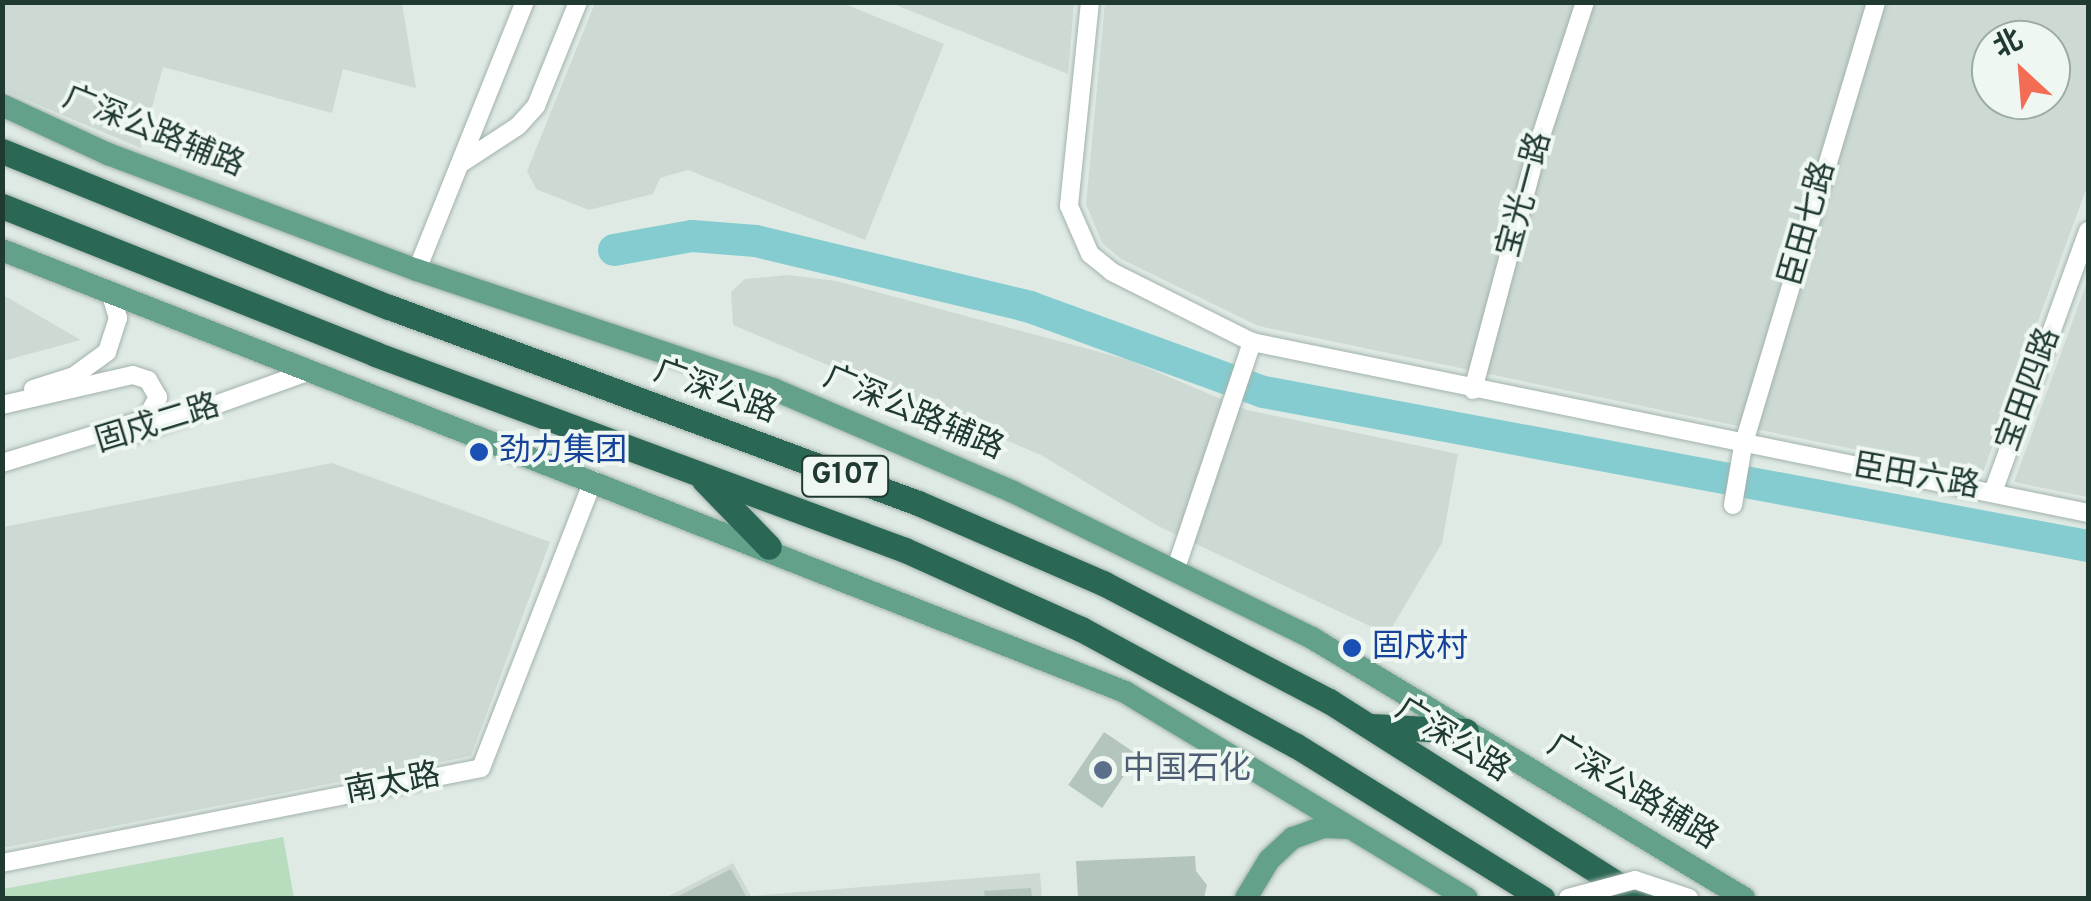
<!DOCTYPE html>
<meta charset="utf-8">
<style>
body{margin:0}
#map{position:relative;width:2091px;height:901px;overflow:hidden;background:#dfeae4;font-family:Overpass,"Noto Sans SC",sans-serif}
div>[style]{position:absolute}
.built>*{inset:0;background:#cddad3}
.green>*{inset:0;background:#b7dcbe}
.river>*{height:32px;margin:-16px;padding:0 16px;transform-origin:16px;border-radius:16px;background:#85ccd1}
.building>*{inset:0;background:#b4c5bd;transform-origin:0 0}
.roads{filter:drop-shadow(0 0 2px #a2b2ab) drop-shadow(0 0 2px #a2b2ab)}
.minor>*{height:18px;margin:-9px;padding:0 9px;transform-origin:9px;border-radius:9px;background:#fff}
.major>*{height:22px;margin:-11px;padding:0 11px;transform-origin:11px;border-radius:11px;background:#63a18b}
.highway>*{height:25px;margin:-12.5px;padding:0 12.5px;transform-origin:12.5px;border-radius:12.5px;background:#2b6755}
.bridges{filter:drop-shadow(0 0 2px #a2b2ab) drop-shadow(0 0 2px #a2b2ab)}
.minor-bridge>*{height:18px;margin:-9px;padding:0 9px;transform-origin:9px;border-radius:9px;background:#fff}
.dots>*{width:28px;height:28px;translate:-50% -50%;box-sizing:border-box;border:5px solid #eff7f2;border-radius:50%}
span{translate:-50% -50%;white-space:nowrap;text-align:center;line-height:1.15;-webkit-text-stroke:8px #eff7f2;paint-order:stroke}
.shield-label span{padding:2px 8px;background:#eff7f2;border:2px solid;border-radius:8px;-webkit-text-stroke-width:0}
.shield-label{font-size:30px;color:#203a31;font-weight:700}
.street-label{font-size:32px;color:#203a31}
.transit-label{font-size:32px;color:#164399}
.left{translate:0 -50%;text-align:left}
.service-label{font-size:32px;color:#4e5e75}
.frame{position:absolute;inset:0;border:5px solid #203a31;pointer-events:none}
.north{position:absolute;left:1971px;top:20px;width:100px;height:100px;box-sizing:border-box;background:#eff7f2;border:2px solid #9caba5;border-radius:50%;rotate:334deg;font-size:28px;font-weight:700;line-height:40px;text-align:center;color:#203a31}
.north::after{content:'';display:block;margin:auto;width:35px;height:45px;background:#f36d54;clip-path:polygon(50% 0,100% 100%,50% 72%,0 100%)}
</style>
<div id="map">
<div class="built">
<div style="clip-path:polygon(2px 3px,402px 3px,416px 88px,343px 69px,332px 113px,163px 67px,141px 148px,3px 90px)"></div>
<div style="clip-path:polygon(595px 3px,842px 3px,944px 44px,865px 240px,688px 170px,660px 178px,653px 194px,589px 210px,536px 189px,527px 171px)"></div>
<div style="clip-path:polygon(891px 3px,1074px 3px,1068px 74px)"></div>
<div style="clip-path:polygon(1105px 3px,1869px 3px,1743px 427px,1258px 326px,1121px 259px,1102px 243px,1086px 204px)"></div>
<div style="clip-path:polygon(evenodd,1883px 3px,2088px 3px,2088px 184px,1982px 475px,1755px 429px,1883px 3px,1991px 40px,2051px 40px,2051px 100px,1991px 100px,1991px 40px)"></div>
<div style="clip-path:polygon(788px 275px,836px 281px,1129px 360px,1247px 410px,1458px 454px,1442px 543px,1388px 634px,1376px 629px,1158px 526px,1041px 455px,733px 325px,731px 292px,745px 279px)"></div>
<div style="clip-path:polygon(2088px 279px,2088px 497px,2014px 482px)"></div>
<div style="clip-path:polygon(3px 295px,81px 340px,3px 361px)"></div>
<div style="clip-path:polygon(332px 463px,550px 542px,471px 756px,3px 848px,3px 527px)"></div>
<div style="clip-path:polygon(733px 863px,751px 896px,1040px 873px,1042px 898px,665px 898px)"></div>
</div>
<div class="green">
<div style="clip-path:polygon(283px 837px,294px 898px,3px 898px,3px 889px)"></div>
</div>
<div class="river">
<div style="left:614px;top:250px;width:79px;rotate:-10.2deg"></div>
<div style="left:692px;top:236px;width:64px;rotate:4.5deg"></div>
<div style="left:756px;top:241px;width:282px;rotate:13.5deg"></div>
<div style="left:1030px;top:307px;width:249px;rotate:20deg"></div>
<div style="left:1264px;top:392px;width:838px;rotate:10.59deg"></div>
</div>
<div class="building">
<div style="left:1104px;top:732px;width:41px;height:64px;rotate:34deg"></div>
<div style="clip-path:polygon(1195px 856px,1196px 871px,1207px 885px,1204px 898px,1078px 898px,1076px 861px)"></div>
<div style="clip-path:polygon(731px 869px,747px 898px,675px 898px)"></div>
<div style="clip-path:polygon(1031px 888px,1032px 898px,985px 898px,984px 891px)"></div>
</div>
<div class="roads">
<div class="minor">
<div style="left:1090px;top:2px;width:205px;rotate:95.9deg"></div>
<div style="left:1069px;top:206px;width:52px;rotate:66.4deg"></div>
<div style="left:1090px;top:254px;width:28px;rotate:39deg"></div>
<div style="left:1112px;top:272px;width:157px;rotate:26.6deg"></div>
<div style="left:1252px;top:342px;width:853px;rotate:11.56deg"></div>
<div style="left:460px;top:164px;width:69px;rotate:-33.2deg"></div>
<div style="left:518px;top:126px;width:27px;rotate:-48deg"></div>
<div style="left:536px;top:106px;width:112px;rotate:-68deg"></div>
<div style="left:417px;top:270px;width:289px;rotate:-68.1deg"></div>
<div style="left:33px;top:389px;width:43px;rotate:-17.6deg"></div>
<div style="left:74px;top:376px;width:41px;rotate:-36deg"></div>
<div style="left:107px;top:352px;width:36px;rotate:-72deg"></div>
<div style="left:118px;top:318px;width:24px;rotate:-107deg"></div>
<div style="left:1473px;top:390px;width:257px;rotate:-75.1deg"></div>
<div style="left:1539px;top:142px;width:147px;rotate:-71.8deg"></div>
<div style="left:2px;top:405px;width:134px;rotate:-12.9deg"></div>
<div style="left:133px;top:375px;width:16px;rotate:18deg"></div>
<div style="left:148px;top:380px;width:20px;rotate:60deg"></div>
<div style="left:158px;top:397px;width:25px;rotate:119deg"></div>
<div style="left:146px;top:419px;width:151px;rotate:163deg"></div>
<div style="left:134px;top:434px;width:187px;rotate:-19.7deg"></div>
<div style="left:1993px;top:492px;width:278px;rotate:-70deg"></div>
<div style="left:1733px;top:505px;width:60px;rotate:-80.4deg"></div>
<div style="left:1743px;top:446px;width:463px;rotate:-73.3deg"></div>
<div style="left:1175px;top:571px;width:242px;rotate:-71.4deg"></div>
<div style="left:2px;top:863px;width:488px;rotate:-11.2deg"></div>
<div style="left:481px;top:768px;width:309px;rotate:-68.7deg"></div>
</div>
<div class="major">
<div style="left:2px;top:105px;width:117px;rotate:24.8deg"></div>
<div style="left:108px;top:154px;width:330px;rotate:20.6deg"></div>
<div style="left:417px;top:270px;width:375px;rotate:18.5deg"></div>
<div style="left:773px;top:389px;width:261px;rotate:23.2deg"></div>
<div style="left:1013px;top:492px;width:333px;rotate:26deg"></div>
<div style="left:1312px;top:638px;width:504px;rotate:31.04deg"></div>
<div style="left:2px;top:250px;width:1207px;rotate:21.48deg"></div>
<div style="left:1125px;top:692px;width:399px;rotate:31.1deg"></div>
<div style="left:1246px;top:898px;width:44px;rotate:-58.8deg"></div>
<div style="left:1269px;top:860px;width:33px;rotate:-43deg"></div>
<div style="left:1293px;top:838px;width:32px;rotate:-20deg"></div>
<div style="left:1323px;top:827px;width:26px;rotate:2deg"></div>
</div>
<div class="highway">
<div style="left:2px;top:151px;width:417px;rotate:22deg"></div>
<div style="left:389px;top:307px;width:564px;rotate:20.33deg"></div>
<div style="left:918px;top:503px;width:202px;rotate:23.4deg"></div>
<div style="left:1103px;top:583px;width:255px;rotate:27.6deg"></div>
<div style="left:1329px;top:701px;width:368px;rotate:32.4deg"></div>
<div style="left:2px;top:206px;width:401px;rotate:21.6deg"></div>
<div style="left:375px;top:354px;width:565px;rotate:20.29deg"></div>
<div style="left:905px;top:550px;width:193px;rotate:24.2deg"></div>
<div style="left:1081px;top:629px;width:243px;rotate:28.5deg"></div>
<div style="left:1295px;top:745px;width:291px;rotate:31.8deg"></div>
<div style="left:704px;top:480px;width:93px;rotate:45.9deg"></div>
<div style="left:1371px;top:726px;width:95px;rotate:3deg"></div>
</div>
</div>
<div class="bridges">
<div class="minor-bridge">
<div style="left:1568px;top:898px;width:69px;rotate:-15deg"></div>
<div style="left:1635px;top:880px;width:57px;rotate:18.4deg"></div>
</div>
</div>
<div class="dots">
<div style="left:479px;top:452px;background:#1a4fb4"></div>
<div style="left:1352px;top:648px;background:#1a4fb4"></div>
<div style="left:1103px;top:770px;background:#5c6f8a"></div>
</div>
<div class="shield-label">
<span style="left:845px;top:476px">G107</span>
</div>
<div class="street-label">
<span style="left:153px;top:133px;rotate:22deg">广深公路辅路</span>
<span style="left:1526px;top:195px;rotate:-75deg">宝光一路</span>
<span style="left:1809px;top:224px;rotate:-74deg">臣田七路</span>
<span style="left:2030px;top:390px;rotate:-70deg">宝田四路</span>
<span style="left:715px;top:393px;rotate:20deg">广深公路</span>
<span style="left:913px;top:414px;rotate:23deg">广深公路辅路</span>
<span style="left:158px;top:425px;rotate:-17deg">固戍二路</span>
<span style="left:1916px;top:478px;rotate:10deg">臣田六路</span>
<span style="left:1452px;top:741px;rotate:32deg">广深公路</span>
<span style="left:393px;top:785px;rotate:-11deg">南太路</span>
<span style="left:1632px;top:793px;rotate:31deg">广深公路辅路</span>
</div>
<div class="transit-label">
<span class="left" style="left:499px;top:452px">劲力集团</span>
<span class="left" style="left:1372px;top:648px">固戍村</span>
</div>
<div class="service-label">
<span class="left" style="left:1123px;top:770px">中国石化</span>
</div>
<div class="frame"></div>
<div class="north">北</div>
</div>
